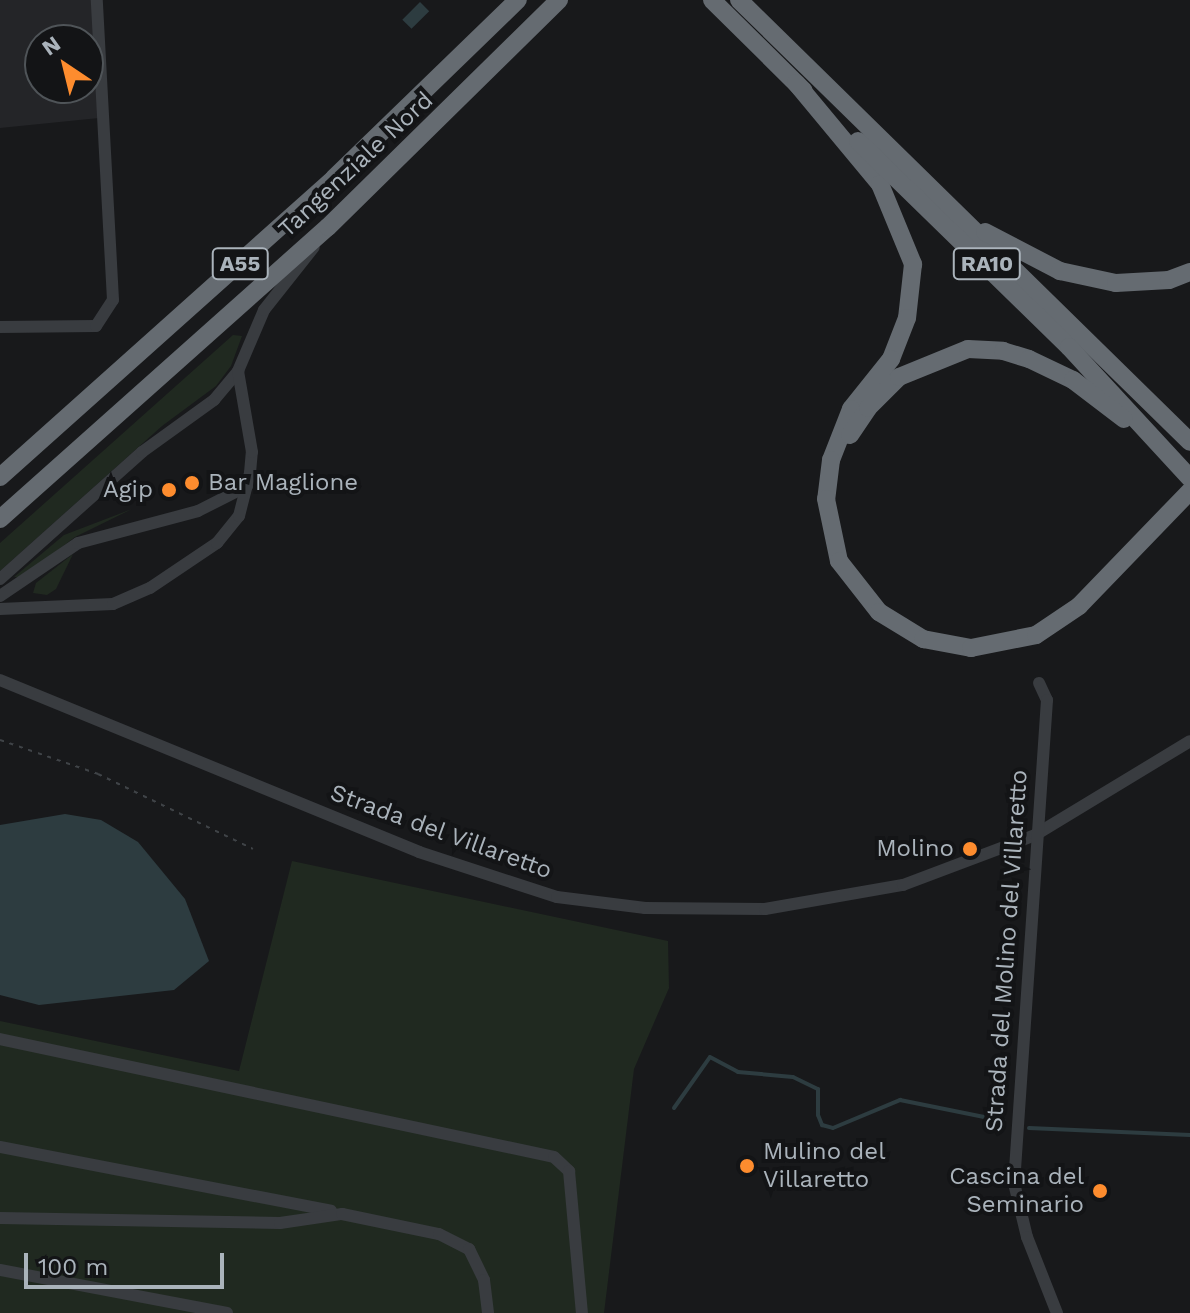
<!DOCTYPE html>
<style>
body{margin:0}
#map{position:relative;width:1190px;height:1313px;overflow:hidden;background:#18191b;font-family:"Work Sans",sans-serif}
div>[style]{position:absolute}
.built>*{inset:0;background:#242528}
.green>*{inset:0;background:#202920}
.water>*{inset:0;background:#2d3c40;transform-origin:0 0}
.stream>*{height:4px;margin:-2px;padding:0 2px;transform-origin:2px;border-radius:2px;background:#2d3c40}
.path>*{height:2px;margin-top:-1px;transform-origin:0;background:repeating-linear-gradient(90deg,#3f4347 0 4px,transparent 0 10px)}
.minor>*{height:12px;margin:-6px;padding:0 6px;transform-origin:6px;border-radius:6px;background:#393c40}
.highway>*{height:18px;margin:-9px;padding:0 9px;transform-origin:9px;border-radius:9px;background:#656b71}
.dots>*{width:22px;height:22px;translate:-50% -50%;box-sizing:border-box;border:4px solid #131416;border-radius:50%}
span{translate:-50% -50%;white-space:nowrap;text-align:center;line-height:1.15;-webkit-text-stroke:8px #131416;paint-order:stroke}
.shield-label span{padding:2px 6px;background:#131416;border:2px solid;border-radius:6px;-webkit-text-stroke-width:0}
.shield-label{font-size:22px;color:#aab3bb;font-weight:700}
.street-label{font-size:24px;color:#aab3bb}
.poi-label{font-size:24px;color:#aab3bb}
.left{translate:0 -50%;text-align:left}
.right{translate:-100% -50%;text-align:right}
.north{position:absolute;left:24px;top:24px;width:80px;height:80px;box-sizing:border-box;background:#131416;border:2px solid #4f5458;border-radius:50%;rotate:325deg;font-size:22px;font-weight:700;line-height:32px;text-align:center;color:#aab3bb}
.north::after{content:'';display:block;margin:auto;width:28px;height:36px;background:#fd8c2e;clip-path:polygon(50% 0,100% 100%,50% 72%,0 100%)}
.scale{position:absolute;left:24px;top:1253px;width:200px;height:36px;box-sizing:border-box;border:4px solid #aab3bb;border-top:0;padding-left:10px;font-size:24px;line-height:28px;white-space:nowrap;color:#aab3bb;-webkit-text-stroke:6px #131416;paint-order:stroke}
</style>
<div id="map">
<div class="built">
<div style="clip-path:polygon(evenodd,0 0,92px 0,99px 118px,0 128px,0 0,40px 40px,88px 40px,88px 88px,40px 88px,40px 40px)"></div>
</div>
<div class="green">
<div style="clip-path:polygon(233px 335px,242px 336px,231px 366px,216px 386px,162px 426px,0 571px,0 543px)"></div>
<div style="clip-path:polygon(132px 509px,75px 537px,22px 577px,14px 577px,64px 535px)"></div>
<div style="clip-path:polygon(73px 554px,56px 589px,47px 595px,33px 593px,36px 583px)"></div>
<div style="clip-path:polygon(292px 861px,668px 941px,669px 988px,634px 1069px,604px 1313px,0 1313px,0 1021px,239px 1071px)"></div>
</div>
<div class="water">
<div style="left:420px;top:2px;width:13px;height:25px;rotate:45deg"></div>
<div style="clip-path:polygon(65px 814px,101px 820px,138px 842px,185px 899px,209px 961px,174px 990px,39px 1005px,0 995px,0 825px)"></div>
</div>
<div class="stream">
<div style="left:674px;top:1108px;width:62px;rotate:-54.8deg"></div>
<div style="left:710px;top:1057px;width:32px;rotate:28deg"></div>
<div style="left:738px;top:1072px;width:55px;rotate:5.2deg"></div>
<div style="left:793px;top:1077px;width:28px;rotate:26deg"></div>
<div style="left:818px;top:1089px;width:26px;rotate:90deg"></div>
<div style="left:818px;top:1115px;width:11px;rotate:68deg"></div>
<div style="left:822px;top:1125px;width:11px;rotate:15deg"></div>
<div style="left:833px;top:1128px;width:73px;rotate:-22.7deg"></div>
<div style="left:900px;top:1100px;width:106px;rotate:11.4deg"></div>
<div style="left:1029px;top:1128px;width:161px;rotate:2.5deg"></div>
</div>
<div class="path">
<div style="left:0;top:740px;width:104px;rotate:19.1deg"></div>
<div style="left:98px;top:774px;width:172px;rotate:25.8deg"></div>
</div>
<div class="minor">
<div style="left:0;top:327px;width:96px;rotate:-0.6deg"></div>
<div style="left:96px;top:326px;width:31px;rotate:-57deg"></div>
<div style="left:113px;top:300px;width:300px;rotate:-93.1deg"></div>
<div style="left:0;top:579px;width:191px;rotate:-41.8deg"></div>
<div style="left:142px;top:452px;width:89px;rotate:-35.8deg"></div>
<div style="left:214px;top:400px;width:38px;rotate:-50deg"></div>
<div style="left:238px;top:371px;width:66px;rotate:-66.9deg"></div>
<div style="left:264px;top:310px;width:80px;rotate:-51.6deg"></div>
<div style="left:0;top:596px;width:94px;rotate:-34.2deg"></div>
<div style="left:78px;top:543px;width:124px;rotate:-14.9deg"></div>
<div style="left:198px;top:511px;width:55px;rotate:-27deg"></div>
<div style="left:0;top:609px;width:113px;rotate:-2.5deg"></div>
<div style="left:113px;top:604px;width:40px;rotate:-23.4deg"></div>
<div style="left:150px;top:588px;width:81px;rotate:-33.9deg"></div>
<div style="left:217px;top:543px;width:35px;rotate:-51deg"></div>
<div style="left:239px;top:516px;width:44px;rotate:-75.7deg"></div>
<div style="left:250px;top:473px;width:21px;rotate:-85deg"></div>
<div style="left:252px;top:452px;width:82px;rotate:-99.8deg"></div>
<div style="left:0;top:680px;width:453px;rotate:22.3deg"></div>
<div style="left:419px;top:852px;width:145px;rotate:18.1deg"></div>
<div style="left:557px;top:897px;width:89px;rotate:7.1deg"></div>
<div style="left:645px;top:908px;width:120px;rotate:0.5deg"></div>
<div style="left:765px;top:909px;width:140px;rotate:-9.9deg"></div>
<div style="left:903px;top:885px;width:141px;rotate:-20.7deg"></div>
<div style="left:1035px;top:835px;width:181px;rotate:-31.2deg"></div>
<div style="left:1039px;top:683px;width:19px;rotate:65deg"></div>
<div style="left:1047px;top:700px;width:484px;rotate:93.9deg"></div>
<div style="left:1014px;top:1183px;width:56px;rotate:76.5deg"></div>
<div style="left:1027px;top:1237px;width:82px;rotate:68.5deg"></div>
<div style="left:0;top:1039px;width:566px;rotate:12.02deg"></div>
<div style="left:554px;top:1157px;width:21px;rotate:43deg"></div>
<div style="left:569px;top:1171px;width:143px;rotate:84.8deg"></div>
<div style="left:0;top:1147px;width:337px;rotate:10.9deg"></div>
<div style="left:0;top:1218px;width:280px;rotate:1deg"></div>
<div style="left:280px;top:1223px;width:63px;rotate:-8.3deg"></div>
<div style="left:342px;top:1214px;width:99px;rotate:11.7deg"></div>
<div style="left:439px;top:1234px;width:34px;rotate:27deg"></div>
<div style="left:469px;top:1249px;width:34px;rotate:64deg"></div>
<div style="left:484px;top:1280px;width:33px;rotate:83deg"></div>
<div style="left:0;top:1270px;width:231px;rotate:10.7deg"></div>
</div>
<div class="highway">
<div style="left:712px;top:0;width:129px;rotate:44.7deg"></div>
<div style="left:739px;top:0;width:631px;rotate:44.42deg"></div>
<div style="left:796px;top:83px;width:131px;rotate:50.3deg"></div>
<div style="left:880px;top:184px;width:87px;rotate:67.6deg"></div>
<div style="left:913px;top:264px;width:54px;rotate:96.3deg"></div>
<div style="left:907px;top:318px;width:44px;rotate:111.3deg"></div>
<div style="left:891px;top:359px;width:64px;rotate:128.7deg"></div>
<div style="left:851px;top:409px;width:55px;rotate:111.4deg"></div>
<div style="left:831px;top:460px;width:39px;rotate:97deg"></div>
<div style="left:826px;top:499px;width:63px;rotate:78.2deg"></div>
<div style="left:839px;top:561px;width:65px;rotate:51.9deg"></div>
<div style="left:879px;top:612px;width:52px;rotate:31.5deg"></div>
<div style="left:923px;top:639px;width:49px;rotate:10.6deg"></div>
<div style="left:971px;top:648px;width:66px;rotate:-11.3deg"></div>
<div style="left:1036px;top:635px;width:52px;rotate:-34deg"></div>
<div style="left:1079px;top:606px;width:160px;rotate:-46deg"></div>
<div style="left:858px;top:141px;width:295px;rotate:44.3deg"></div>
<div style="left:1069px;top:347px;width:178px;rotate:47.3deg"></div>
<div style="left:985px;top:232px;width:85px;rotate:27.5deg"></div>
<div style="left:1060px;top:271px;width:57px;rotate:12.1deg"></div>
<div style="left:1116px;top:283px;width:53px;rotate:-3.2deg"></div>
<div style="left:1169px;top:280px;width:22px;rotate:-21deg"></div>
<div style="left:850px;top:435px;width:32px;rotate:-56deg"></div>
<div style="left:868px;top:408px;width:44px;rotate:-45deg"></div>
<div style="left:899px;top:377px;width:74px;rotate:-22.1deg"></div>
<div style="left:968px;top:349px;width:35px;rotate:3deg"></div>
<div style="left:1003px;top:351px;width:27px;rotate:17deg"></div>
<div style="left:1029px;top:359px;width:49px;rotate:25.5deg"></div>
<div style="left:1073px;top:380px;width:64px;rotate:37.4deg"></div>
<div style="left:0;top:477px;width:448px;rotate:-41.8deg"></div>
<div style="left:334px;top:178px;width:256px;rotate:-44.1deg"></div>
<div style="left:0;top:519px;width:439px;rotate:-41.7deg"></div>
<div style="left:328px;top:227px;width:324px;rotate:-44.5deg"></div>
</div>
<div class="dots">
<div style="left:192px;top:483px;background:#fd8c2e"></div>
<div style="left:169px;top:490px;background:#fd8c2e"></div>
<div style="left:970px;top:849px;background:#fd8c2e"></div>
<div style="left:747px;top:1166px;background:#fd8c2e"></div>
<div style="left:1100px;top:1191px;background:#fd8c2e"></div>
</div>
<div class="shield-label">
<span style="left:240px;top:264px">A55</span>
<span style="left:987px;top:264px">RA10</span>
</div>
<div class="street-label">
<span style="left:356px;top:165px;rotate:-43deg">Tangenziale Nord</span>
<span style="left:441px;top:832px;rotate:20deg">Strada del Villaretto</span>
<span style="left:1007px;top:951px;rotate:-86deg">Strada del Molino del Villaretto</span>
</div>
<div class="poi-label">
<span class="left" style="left:208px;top:483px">Bar Maglione</span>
<span class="right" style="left:153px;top:490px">Agip</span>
<span class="right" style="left:954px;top:849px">Molino</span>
<span class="left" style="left:763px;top:1166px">Mulino del<br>Villaretto</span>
<span class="right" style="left:1084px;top:1191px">Cascina del<br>Seminario</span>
</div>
<div class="north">N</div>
<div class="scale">100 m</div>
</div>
